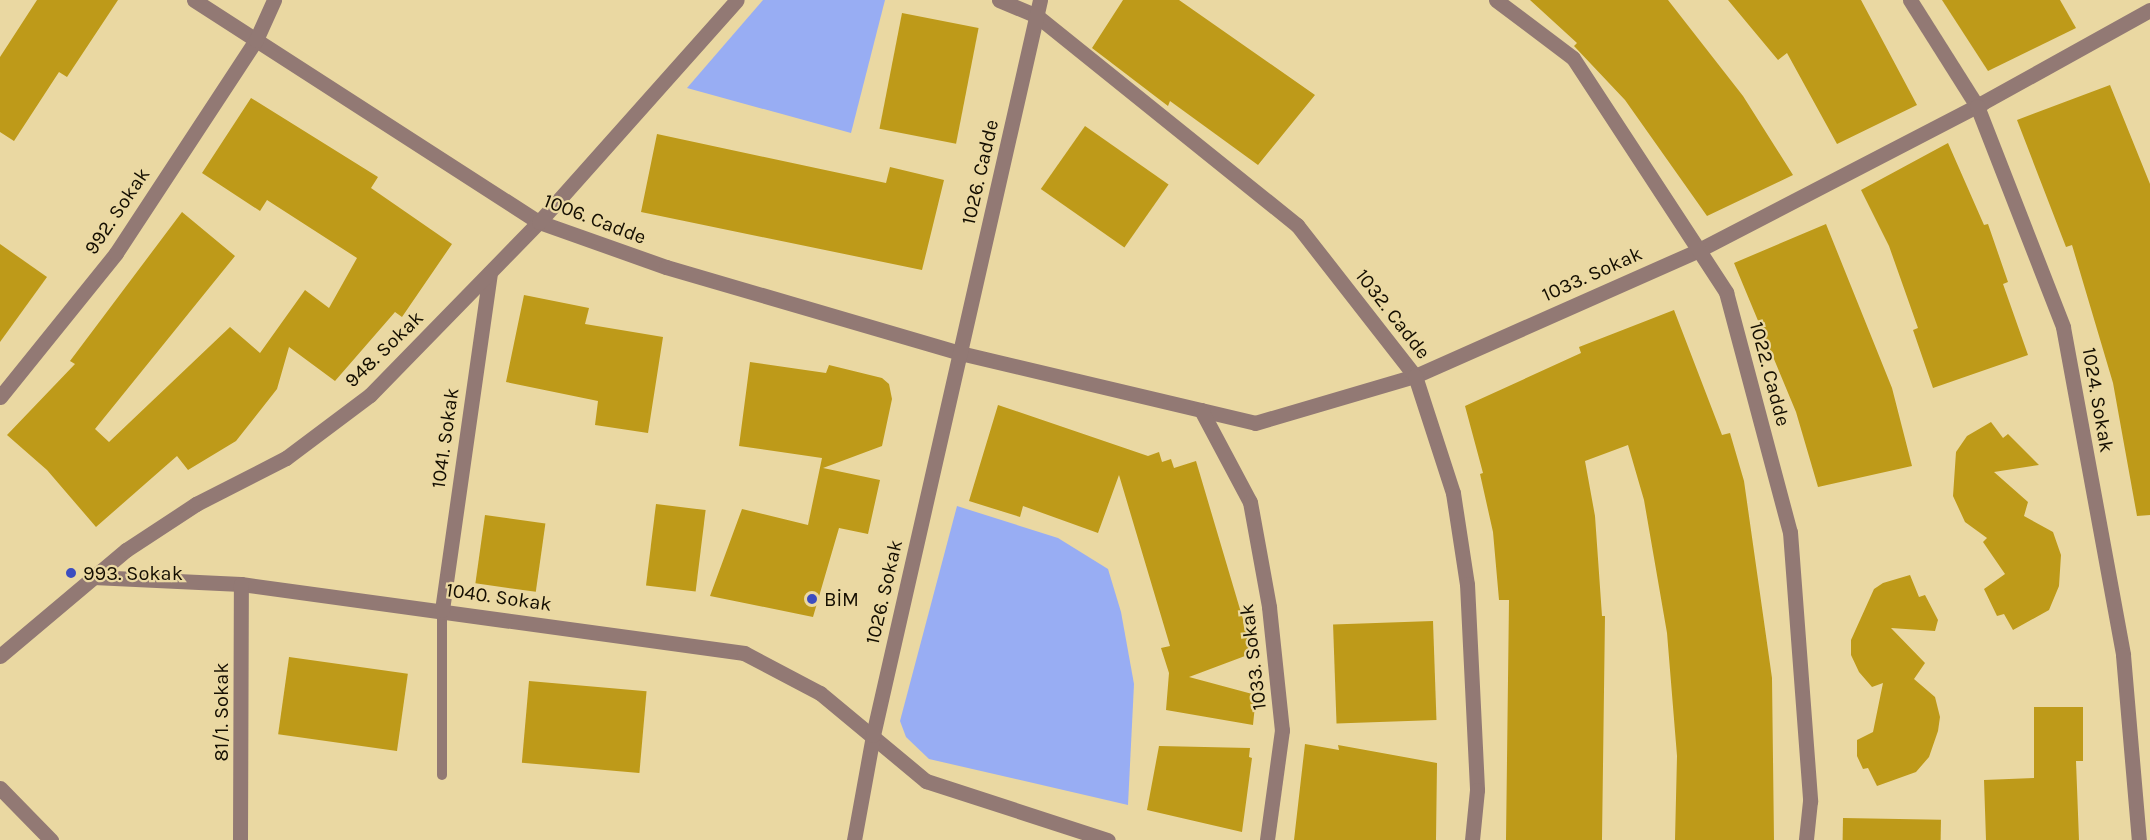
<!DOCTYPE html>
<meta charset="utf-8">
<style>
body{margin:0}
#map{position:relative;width:2150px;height:840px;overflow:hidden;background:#ead8a2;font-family:Karla,sans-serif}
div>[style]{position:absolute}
.green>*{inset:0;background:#98adf3}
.building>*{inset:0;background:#be9a19;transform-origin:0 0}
.service>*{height:10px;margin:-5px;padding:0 5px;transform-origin:5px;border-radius:5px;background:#927974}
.minor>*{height:15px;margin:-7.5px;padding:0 7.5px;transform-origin:7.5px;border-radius:7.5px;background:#927974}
.dots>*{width:16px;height:16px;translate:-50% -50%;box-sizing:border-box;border:3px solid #ead8a2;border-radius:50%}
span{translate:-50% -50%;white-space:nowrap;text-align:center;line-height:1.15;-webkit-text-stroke:4.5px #ead8a2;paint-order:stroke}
.street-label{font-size:20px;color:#140e00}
.poi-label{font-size:20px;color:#140e00}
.left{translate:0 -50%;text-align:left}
</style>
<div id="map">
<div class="green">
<div style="clip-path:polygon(763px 0,885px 0,851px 133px,687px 88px)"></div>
<div style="clip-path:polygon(957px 506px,1058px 538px,1108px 569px,1121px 612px,1134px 684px,1128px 805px,929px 759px,906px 737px,900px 721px)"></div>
</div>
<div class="building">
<div style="clip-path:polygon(37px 0,118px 0,67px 77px,59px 72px,14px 141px,0 132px,0 57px)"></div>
<div style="clip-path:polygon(1123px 0,1179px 0,1315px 95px,1258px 165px,1170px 101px,1168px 106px,1092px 48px)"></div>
<div style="clip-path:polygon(1530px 0,1668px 0,1743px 96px,1793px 175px,1707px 216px,1625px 100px,1574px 46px,1577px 43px)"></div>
<div style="clip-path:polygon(1728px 0,1861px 0,1917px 105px,1837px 144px,1787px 53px,1778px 60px)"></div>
<div style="clip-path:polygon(1942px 0,2060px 0,2076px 28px,1988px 71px)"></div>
<div style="left:902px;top:13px;width:78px;height:118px;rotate:11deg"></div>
<div style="clip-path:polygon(2110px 85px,2150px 184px,2150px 515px,2137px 516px,2113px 383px,2072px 245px,2066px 247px,2017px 120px)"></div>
<div style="clip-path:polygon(251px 98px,378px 177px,371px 188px,452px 244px,402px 317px,395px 312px,335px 381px,289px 347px,277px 389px,236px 441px,188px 470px,177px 456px,96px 527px,47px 470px,7px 435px,75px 364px,70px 361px,182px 212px,235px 256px,95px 429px,109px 442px,230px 327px,260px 353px,305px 290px,329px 308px,357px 258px,267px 200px,260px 211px,202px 173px)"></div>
<div style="left:1085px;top:126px;width:102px;height:77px;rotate:35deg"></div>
<div style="clip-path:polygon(657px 134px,886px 183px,890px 167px,944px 180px,922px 270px,641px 212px)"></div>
<div style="clip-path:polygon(1948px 143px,1984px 225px,1988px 224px,2008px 282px,2003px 284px,2028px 355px,1933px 388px,1913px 330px,1918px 328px,1889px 246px,1861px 190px)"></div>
<div style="clip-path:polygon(1826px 224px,1892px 388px,1912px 466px,1818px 487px,1796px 412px,1734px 263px)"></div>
<div style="clip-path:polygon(0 244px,47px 277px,0 342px)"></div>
<div style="clip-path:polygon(524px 295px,589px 308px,585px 324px,663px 337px,648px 433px,595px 425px,598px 401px,506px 382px)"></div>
<div style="clip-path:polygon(1674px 310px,1722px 435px,1730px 433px,1744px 481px,1772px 678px,1774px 840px,1675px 840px,1677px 756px,1667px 633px,1644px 500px,1628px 445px,1585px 461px,1595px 516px,1602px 616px,1605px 616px,1602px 840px,1506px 840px,1509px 600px,1499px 600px,1493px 532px,1480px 474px,1483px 473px,1465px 406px,1581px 353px,1579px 347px)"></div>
<div style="clip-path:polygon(750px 362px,826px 373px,829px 365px,882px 378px,889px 384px,892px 399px,882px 446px,823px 468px,880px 480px,868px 534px,839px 528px,813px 617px,710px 596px,742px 509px,808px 525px,822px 458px,739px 446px)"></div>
<div style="clip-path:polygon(998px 405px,1148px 456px,1159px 452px,1162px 462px,1171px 459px,1174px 468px,1196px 461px,1253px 653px,1189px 677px,1256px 695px,1253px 725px,1166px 710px,1169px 673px,1161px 648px,1170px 646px,1119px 475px,1098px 533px,1023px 506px,1020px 517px,969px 501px)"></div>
<div style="clip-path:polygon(1991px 422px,2003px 438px,2008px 434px,2039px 465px,1994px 472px,2028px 502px,2024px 516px,2053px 532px,2061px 555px,2059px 586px,2049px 610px,2013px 630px,2004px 614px,1997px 616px,1984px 589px,2005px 574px,1983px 542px,1987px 538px,1965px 522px,1953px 496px,1956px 452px,1967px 436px)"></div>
<div style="left:656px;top:504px;width:50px;height:82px;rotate:7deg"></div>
<div style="left:485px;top:515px;width:61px;height:69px;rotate:8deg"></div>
<div style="clip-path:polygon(1910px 575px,1919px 597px,1925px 595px,1938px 620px,1935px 631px,1891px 628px,1925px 663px,1914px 679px,1935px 697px,1940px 717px,1938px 731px,1929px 757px,1916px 772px,1877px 786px,1868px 768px,1863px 769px,1857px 756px,1857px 740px,1873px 732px,1883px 683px,1872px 687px,1859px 672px,1851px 655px,1851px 640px,1874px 589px,1883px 583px)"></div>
<div style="left:1433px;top:621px;width:99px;height:100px;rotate:88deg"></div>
<div style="left:289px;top:657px;width:120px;height:78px;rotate:8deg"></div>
<div style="left:529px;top:681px;width:118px;height:82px;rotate:5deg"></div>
<div style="clip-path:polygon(2034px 707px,2083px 707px,2083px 761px,2076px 761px,2079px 840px,1986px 840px,1984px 780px,2034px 778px)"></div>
<div style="clip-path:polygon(1305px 744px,1339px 750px,1338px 745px,1437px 763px,1436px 840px,1294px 840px)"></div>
<div style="clip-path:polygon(1159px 746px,1250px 748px,1249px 757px,1252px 758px,1242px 832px,1147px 810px)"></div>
<div style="left:1843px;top:818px;width:98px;height:22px;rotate:1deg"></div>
</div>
<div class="service">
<div style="left:442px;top:610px;width:165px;rotate:90deg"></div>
</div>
<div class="minor">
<div style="left:194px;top:0;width:410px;rotate:32.8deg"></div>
<div style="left:539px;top:222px;width:135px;rotate:19.5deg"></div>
<div style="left:666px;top:267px;width:306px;rotate:16.3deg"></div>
<div style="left:960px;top:353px;width:303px;rotate:13.3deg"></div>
<div style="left:1255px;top:423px;width:167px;rotate:-16.4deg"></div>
<div style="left:1415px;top:376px;width:311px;rotate:-23.9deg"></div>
<div style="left:1699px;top:250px;width:319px;rotate:-27.4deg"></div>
<div style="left:1982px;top:103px;width:192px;rotate:-29deg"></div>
<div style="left:999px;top:0;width:41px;rotate:22.8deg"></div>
<div style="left:1037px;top:16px;width:334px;rotate:38.8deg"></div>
<div style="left:1297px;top:225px;width:192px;rotate:52deg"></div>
<div style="left:1415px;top:376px;width:123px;rotate:72deg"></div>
<div style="left:1453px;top:493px;width:92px;rotate:81.3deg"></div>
<div style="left:1467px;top:584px;width:206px;rotate:87.2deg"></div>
<div style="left:1477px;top:790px;width:50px;rotate:95.7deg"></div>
<div style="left:1496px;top:0;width:96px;rotate:37deg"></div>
<div style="left:1573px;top:58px;width:280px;rotate:56.8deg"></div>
<div style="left:1726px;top:292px;width:248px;rotate:75.1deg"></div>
<div style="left:1790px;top:532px;width:270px;rotate:85.7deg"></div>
<div style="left:1810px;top:801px;width:39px;rotate:96deg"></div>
<div style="left:1910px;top:0;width:125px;rotate:57.7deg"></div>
<div style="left:1977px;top:106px;width:237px;rotate:68.7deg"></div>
<div style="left:2063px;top:327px;width:333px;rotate:79.6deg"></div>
<div style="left:2123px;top:655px;width:186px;rotate:85.1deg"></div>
<div style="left:0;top:397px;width:185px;rotate:-51.1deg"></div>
<div style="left:116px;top:253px;width:255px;rotate:-56.7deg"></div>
<div style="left:256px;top:40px;width:44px;rotate:-65.8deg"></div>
<div style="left:1201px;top:410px;width:104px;rotate:62deg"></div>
<div style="left:1250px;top:502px;width:107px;rotate:79.7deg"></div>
<div style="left:1269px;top:607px;width:124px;rotate:84deg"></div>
<div style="left:1282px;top:730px;width:111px;rotate:97.8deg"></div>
<div style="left:93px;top:577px;width:148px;rotate:2.7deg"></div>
<div style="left:241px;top:584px;width:508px;rotate:7.81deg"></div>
<div style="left:744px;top:653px;width:86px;rotate:27.8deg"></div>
<div style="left:820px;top:693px;width:138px;rotate:39.7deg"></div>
<div style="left:926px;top:781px;width:191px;rotate:18deg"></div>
<div style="left:442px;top:610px;width:341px;rotate:-81.9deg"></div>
<div style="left:0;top:656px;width:165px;rotate:-40.1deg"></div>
<div style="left:126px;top:550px;width:84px;rotate:-33.3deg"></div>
<div style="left:196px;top:504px;width:101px;rotate:-27.1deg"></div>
<div style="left:286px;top:458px;width:105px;rotate:-36.9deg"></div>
<div style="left:370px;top:395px;width:242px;rotate:-45.7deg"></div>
<div style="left:539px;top:222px;width:297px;rotate:-48.3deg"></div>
<div style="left:0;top:788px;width:73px;rotate:45.6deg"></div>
<div style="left:240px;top:840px;width:256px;rotate:-89.8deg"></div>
<div style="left:854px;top:840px;width:107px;rotate:-79.7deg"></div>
<div style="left:873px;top:735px;width:754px;rotate:-77.2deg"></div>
</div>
<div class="dots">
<div style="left:71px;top:573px;background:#3c4dc0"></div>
<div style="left:812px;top:599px;background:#3c4dc0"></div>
</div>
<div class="street-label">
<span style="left:980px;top:172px;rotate:-77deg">1026. Cadde</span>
<span style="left:117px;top:211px;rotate:-56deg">992. Sokak</span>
<span style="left:595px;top:219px;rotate:21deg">1006. Cadde</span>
<span style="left:1592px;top:274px;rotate:-24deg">1033. Sokak</span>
<span style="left:1393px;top:314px;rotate:52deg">1032. Cadde</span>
<span style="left:384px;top:349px;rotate:-44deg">948. Sokak</span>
<span style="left:1770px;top:374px;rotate:75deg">1022. Cadde</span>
<span style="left:2098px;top:400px;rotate:80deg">1024. Sokak</span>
<span style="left:445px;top:438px;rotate:-82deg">1041. Sokak</span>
<span style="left:884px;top:592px;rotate:-77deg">1026. Sokak</span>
<span style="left:499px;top:597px;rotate:8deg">1040. Sokak</span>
<span style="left:1253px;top:657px;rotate:-97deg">1033. Sokak</span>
<span style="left:221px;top:712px;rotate:-90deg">81/1. Sokak</span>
</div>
<div class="poi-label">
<span class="left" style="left:83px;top:573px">993. Sokak</span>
<span class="left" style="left:824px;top:599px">BİM</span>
</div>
</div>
